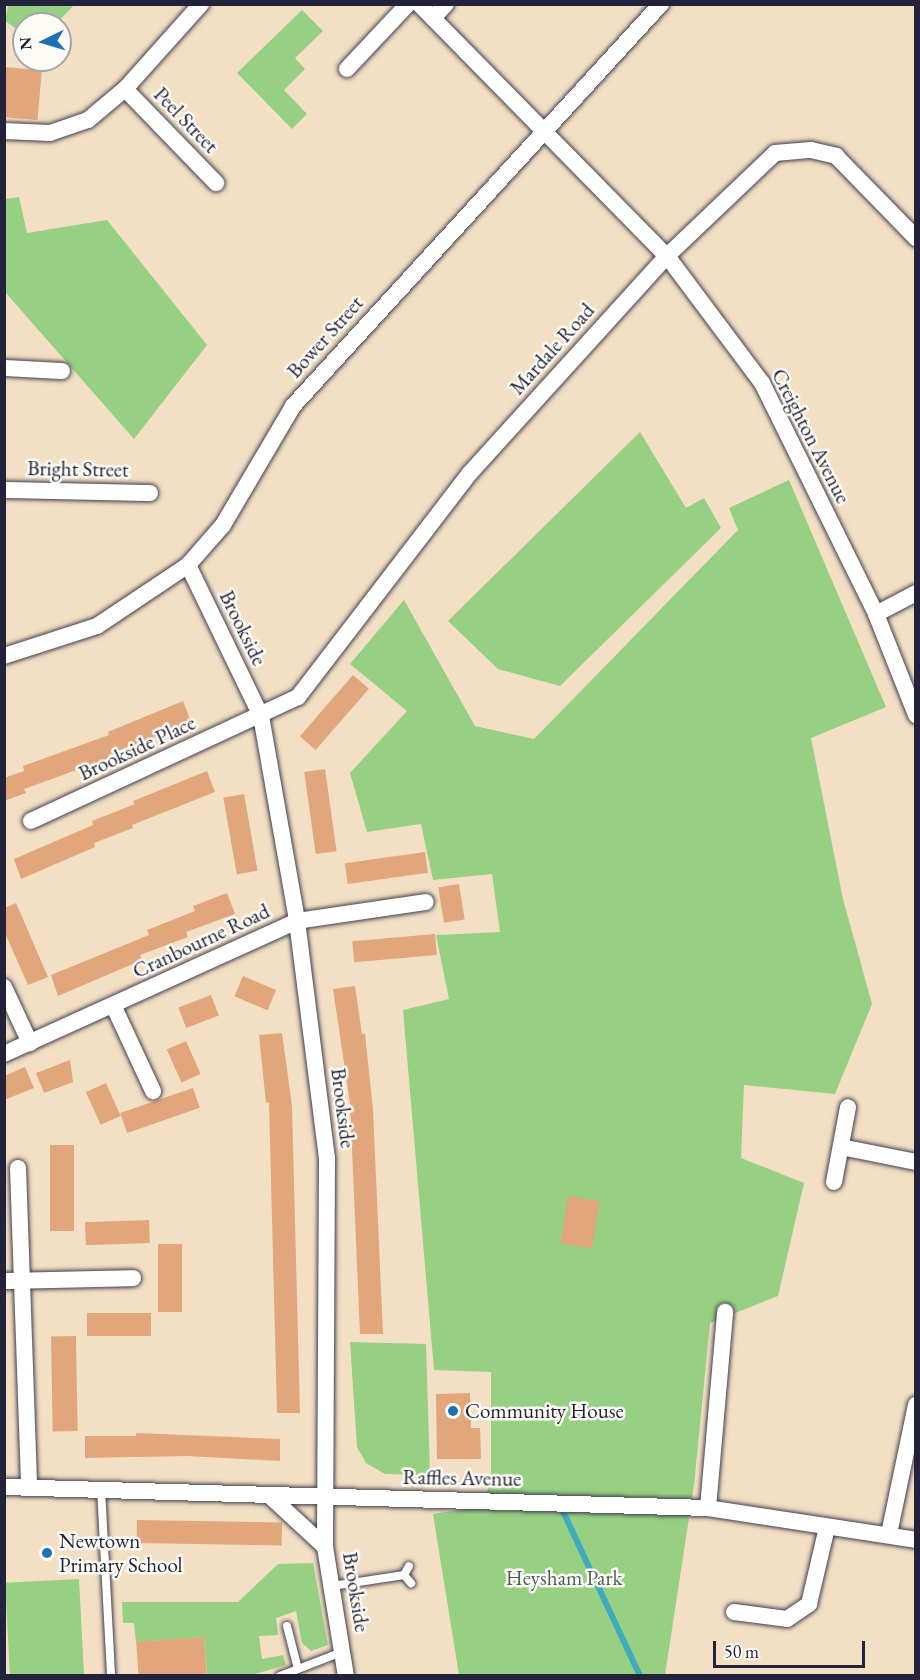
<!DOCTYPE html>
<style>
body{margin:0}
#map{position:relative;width:920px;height:1680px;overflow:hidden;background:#f3dfc3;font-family:"EB Garamond",serif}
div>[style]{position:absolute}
.green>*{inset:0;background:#97d083;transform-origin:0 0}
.stream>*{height:6px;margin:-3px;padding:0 3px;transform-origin:3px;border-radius:3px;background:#3facbe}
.building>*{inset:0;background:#e2a67c;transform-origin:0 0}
.roads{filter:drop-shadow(0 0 2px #413e4f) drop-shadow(0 0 2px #413e4f)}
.lane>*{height:8px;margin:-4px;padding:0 4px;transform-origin:4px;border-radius:4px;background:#fff}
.street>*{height:16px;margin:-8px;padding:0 8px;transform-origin:8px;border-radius:8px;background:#fff}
.dots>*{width:16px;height:16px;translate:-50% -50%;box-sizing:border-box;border:3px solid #fdfcf7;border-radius:50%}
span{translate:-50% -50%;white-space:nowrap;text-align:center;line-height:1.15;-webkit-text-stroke:5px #fdfcf7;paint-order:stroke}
.street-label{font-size:21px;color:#22223b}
.poi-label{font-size:21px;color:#22223b}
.left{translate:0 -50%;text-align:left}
.park-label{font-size:21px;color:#4b5f54}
.frame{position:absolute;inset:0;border:6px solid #22223b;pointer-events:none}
.north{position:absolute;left:12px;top:12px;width:60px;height:60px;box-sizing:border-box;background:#fdfcf7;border:2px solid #a5a5ac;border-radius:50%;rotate:265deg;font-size:16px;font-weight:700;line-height:24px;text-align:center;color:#22223b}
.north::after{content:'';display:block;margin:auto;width:21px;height:27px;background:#1f6fb2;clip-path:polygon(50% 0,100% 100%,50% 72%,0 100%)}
.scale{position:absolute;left:713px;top:1641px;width:152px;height:27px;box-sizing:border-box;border:3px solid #22223b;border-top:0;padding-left:8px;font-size:18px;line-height:21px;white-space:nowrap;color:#22223b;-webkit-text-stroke:4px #fdfcf7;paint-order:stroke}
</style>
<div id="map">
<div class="green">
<div style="clip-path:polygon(8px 5px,8px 4px,74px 5px,56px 24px,24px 24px,24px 34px,5px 21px)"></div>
<div style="clip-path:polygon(302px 10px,323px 31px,295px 58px,305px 69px,284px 90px,307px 114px,292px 129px,237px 73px)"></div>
<div style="clip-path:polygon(19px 197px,27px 233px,107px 220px,207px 345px,134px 439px,5px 292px,5px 199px)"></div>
<div style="clip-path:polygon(640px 432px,686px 508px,704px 498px,721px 528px,560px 686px,498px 669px,448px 621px)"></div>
<div style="clip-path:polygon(789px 480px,886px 707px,811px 738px,843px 899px,872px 1004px,835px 1094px,744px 1085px,741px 1158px,804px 1183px,778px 1296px,710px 1323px,694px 1485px,665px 1675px,459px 1675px,433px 1514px,482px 1506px,491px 1480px,491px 1372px,434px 1370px,403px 1010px,449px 999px,436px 935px,500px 932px,492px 874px,433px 880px,421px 824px,367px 832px,350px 773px,407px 711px,350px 664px,404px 600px,475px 726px,534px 739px,738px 530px,729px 508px)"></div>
<div style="clip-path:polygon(350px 1342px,426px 1344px,430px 1475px,385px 1474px,366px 1463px,357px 1447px)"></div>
<div style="clip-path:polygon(313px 1563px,328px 1645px,311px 1651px,302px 1643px,296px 1611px,276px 1618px,278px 1635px,259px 1636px,262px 1659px,283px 1655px,286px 1665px,251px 1675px,207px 1675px,204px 1637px,136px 1642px,134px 1623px,123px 1623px,122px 1602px,238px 1602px,278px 1564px)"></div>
<div style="left:79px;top:1579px;width:96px;height:74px;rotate:87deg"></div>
</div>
<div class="stream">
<div style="left:560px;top:1505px;width:189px;rotate:64.9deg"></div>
</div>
<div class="building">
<div style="left:4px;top:67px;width:38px;height:50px;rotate:5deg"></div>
<div style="left:353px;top:675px;width:21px;height:81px;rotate:41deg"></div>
<div style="clip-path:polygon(183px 701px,191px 722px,108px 755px,110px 758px,24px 789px,26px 793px,4px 801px,4px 778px,24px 771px,23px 766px,109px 735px,108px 732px)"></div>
<div style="left:325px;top:769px;width:83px;height:21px;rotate:82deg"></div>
<div style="clip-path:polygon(207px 771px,215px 792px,132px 825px,133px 828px,94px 843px,95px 847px,21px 879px,14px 859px,93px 825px,92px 821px,135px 804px,133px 801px)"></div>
<div style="left:244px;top:794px;width:78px;height:21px;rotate:80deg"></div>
<div style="left:425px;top:852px;width:21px;height:81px;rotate:82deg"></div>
<div style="left:459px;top:884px;width:36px;height:21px;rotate:81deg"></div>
<div style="clip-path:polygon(227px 893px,235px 914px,186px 932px,188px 937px,140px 955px,142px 960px,58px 996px,51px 975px,149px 935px,147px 930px,195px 911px,193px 906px)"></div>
<div style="clip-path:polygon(16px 903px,48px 977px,28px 985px,4px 931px,4px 908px)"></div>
<div style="left:435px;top:934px;width:21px;height:83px;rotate:85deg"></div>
<div style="left:243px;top:976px;width:36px;height:22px;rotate:23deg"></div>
<div style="clip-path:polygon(355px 986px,362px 1034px,365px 1034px,373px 1110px,383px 1334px,360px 1334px,350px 1103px,333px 989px)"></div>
<div style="left:211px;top:995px;width:22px;height:35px;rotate:69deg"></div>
<div style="clip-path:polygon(282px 1033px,292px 1106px,300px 1413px,277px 1413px,269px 1102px,266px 1103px,259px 1035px)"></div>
<div style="left:186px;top:1041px;width:36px;height:21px;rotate:66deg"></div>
<div style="clip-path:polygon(70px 1060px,73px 1082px,44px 1093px,36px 1073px)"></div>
<div style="clip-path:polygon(25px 1067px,34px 1088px,4px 1100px,4px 1076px)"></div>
<div style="left:106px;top:1083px;width:36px;height:22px;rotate:66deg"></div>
<div style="left:193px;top:1088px;width:21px;height:77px;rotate:71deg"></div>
<div style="left:50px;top:1145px;width:24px;height:86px"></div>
<div style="left:568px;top:1196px;width:32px;height:48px;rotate:9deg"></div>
<div style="left:149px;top:1220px;width:23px;height:64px;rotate:88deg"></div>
<div style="left:158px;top:1244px;width:24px;height:68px"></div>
<div style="left:151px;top:1313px;width:23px;height:64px;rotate:90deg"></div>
<div style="left:76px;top:1336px;width:95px;height:25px;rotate:89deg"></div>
<div style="clip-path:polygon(470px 1393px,471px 1428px,480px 1428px,481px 1459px,437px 1459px,436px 1394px)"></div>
<div style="clip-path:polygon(136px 1433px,280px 1439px,280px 1461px,187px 1456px,85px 1458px,85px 1436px,136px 1436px)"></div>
<div style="left:137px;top:1520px;width:145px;height:23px;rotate:1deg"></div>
<div style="left:204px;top:1637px;width:39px;height:68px;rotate:86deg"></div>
</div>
<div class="roads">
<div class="lane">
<div style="left:101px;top:1489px;width:187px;rotate:86.9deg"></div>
<div style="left:404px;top:1575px;width:10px;rotate:-61deg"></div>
<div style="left:332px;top:1586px;width:73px;rotate:-8.7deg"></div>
<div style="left:404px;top:1575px;width:11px;rotate:49deg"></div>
<div style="left:287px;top:1626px;width:44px;rotate:75.7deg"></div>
<div style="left:280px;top:1676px;width:66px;rotate:-21.2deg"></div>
</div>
<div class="street">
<div style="left:419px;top:4px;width:354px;rotate:45.5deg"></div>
<div style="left:667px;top:256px;width:159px;rotate:53.2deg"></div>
<div style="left:762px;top:383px;width:258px;rotate:63.7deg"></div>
<div style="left:876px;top:614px;width:109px;rotate:68.4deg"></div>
<div style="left:433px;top:18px;width:19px;rotate:-47deg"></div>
<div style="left:347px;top:69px;width:89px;rotate:-46.8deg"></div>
<div style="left:125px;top:89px;width:131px;rotate:45.9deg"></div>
<div style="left:4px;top:131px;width:46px;rotate:2.5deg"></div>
<div style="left:50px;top:133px;width:40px;rotate:-18.9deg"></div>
<div style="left:88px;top:120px;width:48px;rotate:-40deg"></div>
<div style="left:125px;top:89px;width:114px;rotate:-48.2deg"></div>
<div style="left:4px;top:368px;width:58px;rotate:3deg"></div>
<div style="left:4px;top:490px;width:146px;rotate:1.2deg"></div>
<div style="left:188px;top:565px;width:168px;rotate:64.2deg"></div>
<div style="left:261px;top:716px;width:208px;rotate:80deg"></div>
<div style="left:297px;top:921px;width:239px;rotate:82.8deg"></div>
<div style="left:327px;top:1158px;width:389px;rotate:90.3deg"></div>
<div style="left:325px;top:1547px;width:131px;rotate:80.8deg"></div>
<div style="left:876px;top:614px;width:45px;rotate:-27.7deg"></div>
<div style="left:4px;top:656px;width:98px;rotate:-17.9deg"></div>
<div style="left:97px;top:626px;width:110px;rotate:-33.8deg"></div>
<div style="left:188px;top:565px;width:53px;rotate:-48.8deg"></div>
<div style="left:223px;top:525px;width:138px;rotate:-59.5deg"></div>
<div style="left:293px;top:406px;width:545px;rotate:-47.53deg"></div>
<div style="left:31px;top:821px;width:294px;rotate:-24.9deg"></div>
<div style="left:298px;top:697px;width:282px;rotate:-52.5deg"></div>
<div style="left:470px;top:473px;width:293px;rotate:-47.8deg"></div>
<div style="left:667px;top:256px;width:149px;rotate:-43.6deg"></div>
<div style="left:775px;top:153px;width:36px;rotate:-5deg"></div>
<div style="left:811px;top:150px;width:26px;rotate:13deg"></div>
<div style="left:836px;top:156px;width:115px;rotate:45.7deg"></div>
<div style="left:4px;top:987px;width:62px;rotate:65.1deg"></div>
<div style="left:114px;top:1007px;width:93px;rotate:65.1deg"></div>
<div style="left:4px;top:1054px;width:322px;rotate:-24.4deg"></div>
<div style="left:297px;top:921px;width:130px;rotate:-8.4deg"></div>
<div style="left:841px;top:1147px;width:76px;rotate:11.3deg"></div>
<div style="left:18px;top:1168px;width:318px;rotate:88deg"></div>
<div style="left:834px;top:1182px;width:76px;rotate:-79.4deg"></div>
<div style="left:4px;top:1281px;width:129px;rotate:-1.3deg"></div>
<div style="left:4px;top:1487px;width:704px;rotate:1.71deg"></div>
<div style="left:708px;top:1508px;width:210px;rotate:8.7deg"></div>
<div style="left:270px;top:1496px;width:75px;rotate:42.8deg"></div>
<div style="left:708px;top:1508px;width:197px;rotate:-85deg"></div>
<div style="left:889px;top:1534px;width:132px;rotate:-78.2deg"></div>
<div style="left:734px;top:1612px;width:53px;rotate:7.5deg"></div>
<div style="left:787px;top:1619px;width:27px;rotate:-34deg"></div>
<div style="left:809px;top:1604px;width:79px;rotate:-76.8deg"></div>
</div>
</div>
<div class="dots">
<div style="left:453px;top:1411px;background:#1f6fb2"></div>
<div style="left:47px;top:1553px;background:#1f6fb2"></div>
</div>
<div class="street-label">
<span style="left:186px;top:120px;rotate:46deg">Peel Street</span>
<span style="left:325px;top:337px;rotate:-48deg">Bower Street</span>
<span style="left:552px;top:349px;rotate:-48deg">Mardale Road</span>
<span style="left:811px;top:436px;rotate:63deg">Creighton Avenue</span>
<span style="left:78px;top:469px;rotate:1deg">Bright Street</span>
<span style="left:243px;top:628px;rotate:64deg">Brookside</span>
<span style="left:137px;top:748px;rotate:-25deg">Brookside Place</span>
<span style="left:201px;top:941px;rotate:-25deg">Cranbourne Road</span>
<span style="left:343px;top:1108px;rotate:83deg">Brookside</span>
<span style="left:462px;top:1478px;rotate:1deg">Raffles Avenue</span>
<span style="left:356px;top:1592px;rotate:81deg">Brookside</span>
</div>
<div class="poi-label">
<span class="left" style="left:465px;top:1411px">Community House</span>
<span class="left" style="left:59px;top:1553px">Newtown<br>Primary School</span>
</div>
<div class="park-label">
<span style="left:564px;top:1578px">Heysham Park</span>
</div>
<div class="frame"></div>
<div class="north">N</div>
<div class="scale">50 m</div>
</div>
